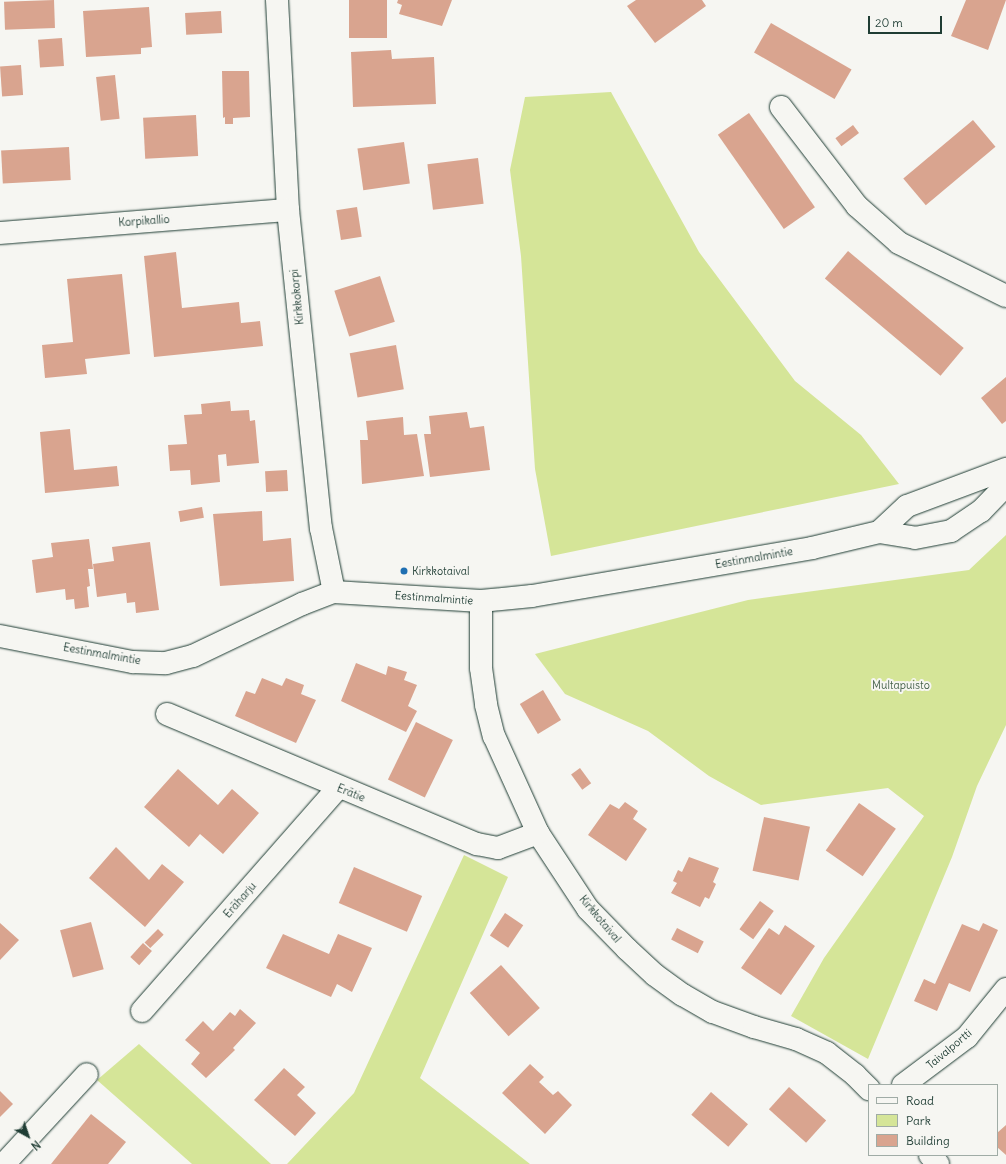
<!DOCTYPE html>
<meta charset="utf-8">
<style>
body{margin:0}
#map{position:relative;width:1006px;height:1164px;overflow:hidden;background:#f6f6f2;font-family:Delius,sans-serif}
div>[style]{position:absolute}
.green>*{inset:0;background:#d5e598}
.building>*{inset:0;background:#d9a48f;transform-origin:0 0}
.roads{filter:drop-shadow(0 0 1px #1f3d34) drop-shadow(0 0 1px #1f3d34)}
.minor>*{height:22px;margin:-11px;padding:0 11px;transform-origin:11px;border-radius:11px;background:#f6f6f2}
.dots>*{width:11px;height:11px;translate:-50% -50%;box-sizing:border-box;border:2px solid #f6f6f2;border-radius:50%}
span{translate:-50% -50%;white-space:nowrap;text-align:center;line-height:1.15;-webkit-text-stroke:4px #f6f6f2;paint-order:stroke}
.street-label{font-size:11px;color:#1f3d34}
.poi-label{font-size:11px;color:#1f3d34}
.left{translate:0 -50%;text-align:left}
.park-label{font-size:11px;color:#435f48}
.legend{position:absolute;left:868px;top:1084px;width:130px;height:72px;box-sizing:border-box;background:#f6f6f2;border:1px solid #a0aca6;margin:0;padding:5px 7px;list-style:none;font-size:12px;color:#1f3d34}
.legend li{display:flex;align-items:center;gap:8px;height:20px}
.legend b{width:20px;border:1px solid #a0aca6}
.north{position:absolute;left:8px;top:1116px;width:40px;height:40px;-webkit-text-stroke:3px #f6f6f2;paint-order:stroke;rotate:140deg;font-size:11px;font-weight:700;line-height:16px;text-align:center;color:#1f3d34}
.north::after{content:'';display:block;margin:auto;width:14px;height:18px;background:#1f3d34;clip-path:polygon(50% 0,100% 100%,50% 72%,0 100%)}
.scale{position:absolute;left:868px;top:16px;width:74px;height:18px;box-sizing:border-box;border:2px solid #1f3d34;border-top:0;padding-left:5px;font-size:12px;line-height:14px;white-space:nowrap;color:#1f3d34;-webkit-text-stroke:3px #f6f6f2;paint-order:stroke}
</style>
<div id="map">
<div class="green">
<div style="clip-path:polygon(611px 92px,699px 252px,795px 381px,861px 435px,899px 484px,551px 556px,535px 469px,521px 256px,510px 170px,525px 97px)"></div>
<div style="clip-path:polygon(1006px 535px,1006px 725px,977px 786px,952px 857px,868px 1059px,791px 1016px,824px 958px,924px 816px,888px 788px,761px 805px,709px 776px,648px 731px,565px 694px,535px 654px,748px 600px,969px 570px)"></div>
<div style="clip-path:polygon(464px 855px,508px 877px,420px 1078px,530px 1164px,287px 1164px,354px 1093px)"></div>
<div style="clip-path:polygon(139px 1044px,271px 1164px,192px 1164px,97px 1080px)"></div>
</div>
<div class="building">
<div style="left:54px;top:0;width:28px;height:50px;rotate:88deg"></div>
<div style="left:349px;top:0;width:38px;height:38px"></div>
<div style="clip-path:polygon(398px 0,452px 0,442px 26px,399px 14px,402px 5px,397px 3px)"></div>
<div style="clip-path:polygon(636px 0,702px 0,706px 6px,655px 43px,627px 6px)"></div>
<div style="clip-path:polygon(966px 0,1006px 0,988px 50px,951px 36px)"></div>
<div style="clip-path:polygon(149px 7px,152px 47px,141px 48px,141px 54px,86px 57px,83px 11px)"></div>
<div style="left:221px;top:11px;width:22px;height:36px;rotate:87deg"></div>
<div style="left:771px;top:23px;width:93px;height:34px;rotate:30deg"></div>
<div style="left:62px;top:38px;width:28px;height:24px;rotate:86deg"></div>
<div style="clip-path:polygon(391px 50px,392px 59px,434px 57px,436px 104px,353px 107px,351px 52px)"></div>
<div style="left:21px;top:65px;width:30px;height:21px;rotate:86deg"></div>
<div style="clip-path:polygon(222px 71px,249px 71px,250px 117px,233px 118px,233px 124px,225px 124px,225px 117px,223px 118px)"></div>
<div style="left:115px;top:75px;width:44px;height:19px;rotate:84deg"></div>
<div style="left:749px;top:113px;width:115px;height:38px;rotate:55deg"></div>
<div style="left:196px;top:115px;width:41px;height:53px;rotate:87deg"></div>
<div style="left:973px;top:120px;width:35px;height:91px;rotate:50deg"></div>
<div style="left:853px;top:125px;width:10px;height:22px;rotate:53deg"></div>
<div style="left:404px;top:142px;width:42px;height:47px;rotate:82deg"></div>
<div style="left:69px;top:147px;width:33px;height:68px;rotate:87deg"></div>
<div style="left:478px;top:158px;width:46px;height:51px;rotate:83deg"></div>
<div style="left:357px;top:207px;width:30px;height:21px;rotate:81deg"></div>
<div style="left:848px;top:251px;width:151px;height:36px;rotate:40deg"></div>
<div style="clip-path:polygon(176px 252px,182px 308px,239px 302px,241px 323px,260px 321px,263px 346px,154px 357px,144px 256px)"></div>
<div style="clip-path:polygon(122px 274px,130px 354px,85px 359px,87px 374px,45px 378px,42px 345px,73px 342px,67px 279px)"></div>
<div style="left:380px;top:276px;width:48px;height:48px;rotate:72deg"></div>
<div style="left:396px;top:345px;width:45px;height:47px;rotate:80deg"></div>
<div style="clip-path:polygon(1006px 377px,1006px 421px,1002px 424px,981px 398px)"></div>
<div style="clip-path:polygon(230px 401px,231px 411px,249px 410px,250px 421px,255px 420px,259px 463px,227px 466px,226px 454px,218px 455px,220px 482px,191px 485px,190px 470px,170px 471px,168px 445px,187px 444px,184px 415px,202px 414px,201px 404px)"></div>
<div style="clip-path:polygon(467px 412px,470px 428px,484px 426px,490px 470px,430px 477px,424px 434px,431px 434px,429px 416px)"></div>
<div style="clip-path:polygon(403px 417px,404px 435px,417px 434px,424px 476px,362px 484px,360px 440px,368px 440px,366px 421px)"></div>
<div style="clip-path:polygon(70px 429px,74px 470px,117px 466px,119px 486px,45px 493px,40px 432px)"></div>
<div style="left:287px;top:470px;width:21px;height:22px;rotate:87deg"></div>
<div style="left:202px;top:507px;width:11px;height:24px;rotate:80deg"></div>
<div style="clip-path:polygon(262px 511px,263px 541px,291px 538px,294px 581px,220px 586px,213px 514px)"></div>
<div style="clip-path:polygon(89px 539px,93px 569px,88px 569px,90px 586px,87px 587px,89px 607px,75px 609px,74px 599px,66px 600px,65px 589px,36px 593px,32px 560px,53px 557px,51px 543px)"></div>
<div style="clip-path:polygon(150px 542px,159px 610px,136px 613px,135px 602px,127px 603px,126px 593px,97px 597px,93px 564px,114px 561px,112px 547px)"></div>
<div style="clip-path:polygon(356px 663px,386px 675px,388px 666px,407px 672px,404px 680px,417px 685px,408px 706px,417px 711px,406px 732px,341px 701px)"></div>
<div style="clip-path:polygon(262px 678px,282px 686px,286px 678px,304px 685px,301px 694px,316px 700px,296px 743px,235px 716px,246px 691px,255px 694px)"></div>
<div style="left:543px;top:690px;width:35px;height:27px;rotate:59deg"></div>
<div style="left:416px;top:722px;width:41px;height:64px;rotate:26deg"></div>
<div style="left:580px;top:768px;width:19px;height:11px;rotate:54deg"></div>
<div style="clip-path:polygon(178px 769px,218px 805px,232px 789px,259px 813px,223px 854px,200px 834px,189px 847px,144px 807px)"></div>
<div style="clip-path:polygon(625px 802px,638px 811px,633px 819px,647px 829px,626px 861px,588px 835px,610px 804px,619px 809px)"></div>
<div style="left:859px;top:803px;width:45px;height:58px;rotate:35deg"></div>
<div style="left:764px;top:817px;width:47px;height:55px;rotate:12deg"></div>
<div style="clip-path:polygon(116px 847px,149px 880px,162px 864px,184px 882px,145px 927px,89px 878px)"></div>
<div style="clip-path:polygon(689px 857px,719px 868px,713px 882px,716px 884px,709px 899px,705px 897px,700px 907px,671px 893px,677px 883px,673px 881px,678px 870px,682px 872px)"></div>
<div style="left:354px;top:867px;width:74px;height:39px;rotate:23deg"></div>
<div style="left:760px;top:901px;width:17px;height:35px;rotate:36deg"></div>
<div style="left:505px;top:913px;width:22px;height:27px;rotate:34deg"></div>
<div style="left:91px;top:922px;width:49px;height:32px;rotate:75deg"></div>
<div style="clip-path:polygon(0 923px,19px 940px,0 960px)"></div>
<div style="clip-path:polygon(983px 923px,998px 930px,970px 992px,949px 983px,937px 1011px,914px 1001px,924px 979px,935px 984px,962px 924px,979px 931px)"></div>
<div style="clip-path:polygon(785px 925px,815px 946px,781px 995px,741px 968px,769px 928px,779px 935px)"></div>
<div style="left:677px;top:928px;width:30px;height:13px;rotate:27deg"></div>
<div style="left:158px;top:929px;width:8px;height:19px;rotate:45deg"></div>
<div style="clip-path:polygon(283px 934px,329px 954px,338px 934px,372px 948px,352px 992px,337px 984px,331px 997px,266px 968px)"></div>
<div style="left:143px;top:943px;width:12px;height:19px;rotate:42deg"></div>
<div style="left:501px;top:965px;width:58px;height:42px;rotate:48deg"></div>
<div style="clip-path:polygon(240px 1009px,256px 1023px,233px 1048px,235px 1050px,206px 1078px,191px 1064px,200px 1053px,185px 1040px,203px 1021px,213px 1031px,230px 1012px,235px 1016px)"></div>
<div style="clip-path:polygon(530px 1064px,544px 1077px,539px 1082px,553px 1095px,558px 1091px,572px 1105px,545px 1134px,502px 1093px)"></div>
<div style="clip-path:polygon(284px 1068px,305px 1087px,297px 1095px,316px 1113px,295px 1136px,254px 1100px)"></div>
<div style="left:789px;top:1087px;width:50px;height:30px;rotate:42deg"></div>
<div style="clip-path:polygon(0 1091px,13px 1104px,0 1117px)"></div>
<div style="left:711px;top:1092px;width:49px;height:30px;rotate:41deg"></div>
<div style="clip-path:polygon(91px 1114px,126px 1142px,108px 1164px,51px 1164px)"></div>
<div style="clip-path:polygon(1006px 1125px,1006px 1155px,997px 1147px,997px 1133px)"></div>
</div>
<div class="roads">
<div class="minor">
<div style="left:277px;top:0;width:210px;rotate:87deg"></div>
<div style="left:288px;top:210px;width:320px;rotate:84.1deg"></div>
<div style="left:321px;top:528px;width:65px;rotate:78.5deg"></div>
<div style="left:781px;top:107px;width:125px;rotate:52.5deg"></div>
<div style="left:857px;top:206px;width:56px;rotate:41.4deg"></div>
<div style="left:899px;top:243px;width:119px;rotate:26.4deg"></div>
<div style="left:0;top:233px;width:289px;rotate:-4.6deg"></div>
<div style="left:879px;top:532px;width:38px;rotate:-43deg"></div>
<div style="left:907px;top:506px;width:106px;rotate:-20.5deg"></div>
<div style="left:481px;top:601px;width:67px;rotate:90deg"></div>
<div style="left:481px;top:668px;width:37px;rotate:82deg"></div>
<div style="left:486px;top:705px;width:32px;rotate:76deg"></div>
<div style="left:494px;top:736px;width:107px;rotate:65.6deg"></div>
<div style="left:538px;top:833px;width:91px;rotate:56.7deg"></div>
<div style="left:588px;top:909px;width:56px;rotate:45.7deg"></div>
<div style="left:627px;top:949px;width:38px;rotate:43deg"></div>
<div style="left:655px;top:975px;width:34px;rotate:36deg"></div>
<div style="left:683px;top:995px;width:34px;rotate:30deg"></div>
<div style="left:713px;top:1012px;width:44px;rotate:20.1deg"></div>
<div style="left:754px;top:1027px;width:44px;rotate:15.9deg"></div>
<div style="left:796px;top:1039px;width:34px;rotate:24deg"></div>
<div style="left:827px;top:1053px;width:36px;rotate:38deg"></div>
<div style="left:855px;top:1075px;width:20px;rotate:45deg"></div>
<div style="left:0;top:636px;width:136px;rotate:11.1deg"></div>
<div style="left:133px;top:662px;width:33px;rotate:2deg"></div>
<div style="left:166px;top:663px;width:28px;rotate:-15deg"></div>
<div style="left:193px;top:656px;width:121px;rotate:-25.5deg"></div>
<div style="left:302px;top:604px;width:34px;rotate:-21deg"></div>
<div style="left:334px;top:592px;width:147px;rotate:3.5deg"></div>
<div style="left:481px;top:601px;width:51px;rotate:-5.6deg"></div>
<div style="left:532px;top:596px;width:284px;rotate:-9.7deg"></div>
<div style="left:812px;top:548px;width:69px;rotate:-13.4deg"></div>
<div style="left:879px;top:532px;width:36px;rotate:9deg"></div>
<div style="left:915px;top:538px;width:37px;rotate:-11deg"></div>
<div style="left:951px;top:531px;width:36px;rotate:-34deg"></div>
<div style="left:981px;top:511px;width:36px;rotate:-46deg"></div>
<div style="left:167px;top:714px;width:336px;rotate:22.8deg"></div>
<div style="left:477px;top:844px;width:21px;rotate:11deg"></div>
<div style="left:498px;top:848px;width:43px;rotate:-20.6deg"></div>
<div style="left:142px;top:1011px;width:297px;rotate:-48.7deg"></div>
<div style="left:903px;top:1085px;width:80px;rotate:-36.9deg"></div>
<div style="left:967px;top:1037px;width:62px;rotate:-50.9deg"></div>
<div style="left:930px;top:1155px;width:12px;rotate:48deg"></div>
<div style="left:4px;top:1164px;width:122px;rotate:-47.3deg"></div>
</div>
</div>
<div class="dots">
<div style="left:404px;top:571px;background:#1f6fb2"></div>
</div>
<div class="street-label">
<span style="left:144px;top:221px;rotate:-4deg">Korpikallio</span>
<span style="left:297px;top:297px;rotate:-96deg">Kirkkokorpi</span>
<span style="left:754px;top:558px;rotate:-10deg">Eestinmalmintie</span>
<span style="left:434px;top:598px;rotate:4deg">Eestinmalmintie</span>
<span style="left:102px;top:654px;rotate:10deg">Eestinmalmintie</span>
<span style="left:351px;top:793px;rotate:22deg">Erätie</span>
<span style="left:240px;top:900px;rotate:-49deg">Eräharju</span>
<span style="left:600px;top:919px;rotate:50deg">Kirkkotaival</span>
<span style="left:949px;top:1049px;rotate:-40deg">Taivalportti</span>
</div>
<div class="poi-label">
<span class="left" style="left:412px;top:571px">Kirkkotaival</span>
</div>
<div class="park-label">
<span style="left:901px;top:685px">Multapuisto</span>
</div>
<ul class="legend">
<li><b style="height:5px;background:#f6f6f2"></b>Road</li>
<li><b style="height:11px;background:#d5e598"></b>Park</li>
<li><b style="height:11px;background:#d9a48f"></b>Building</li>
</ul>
<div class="north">N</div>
<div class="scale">20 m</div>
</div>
